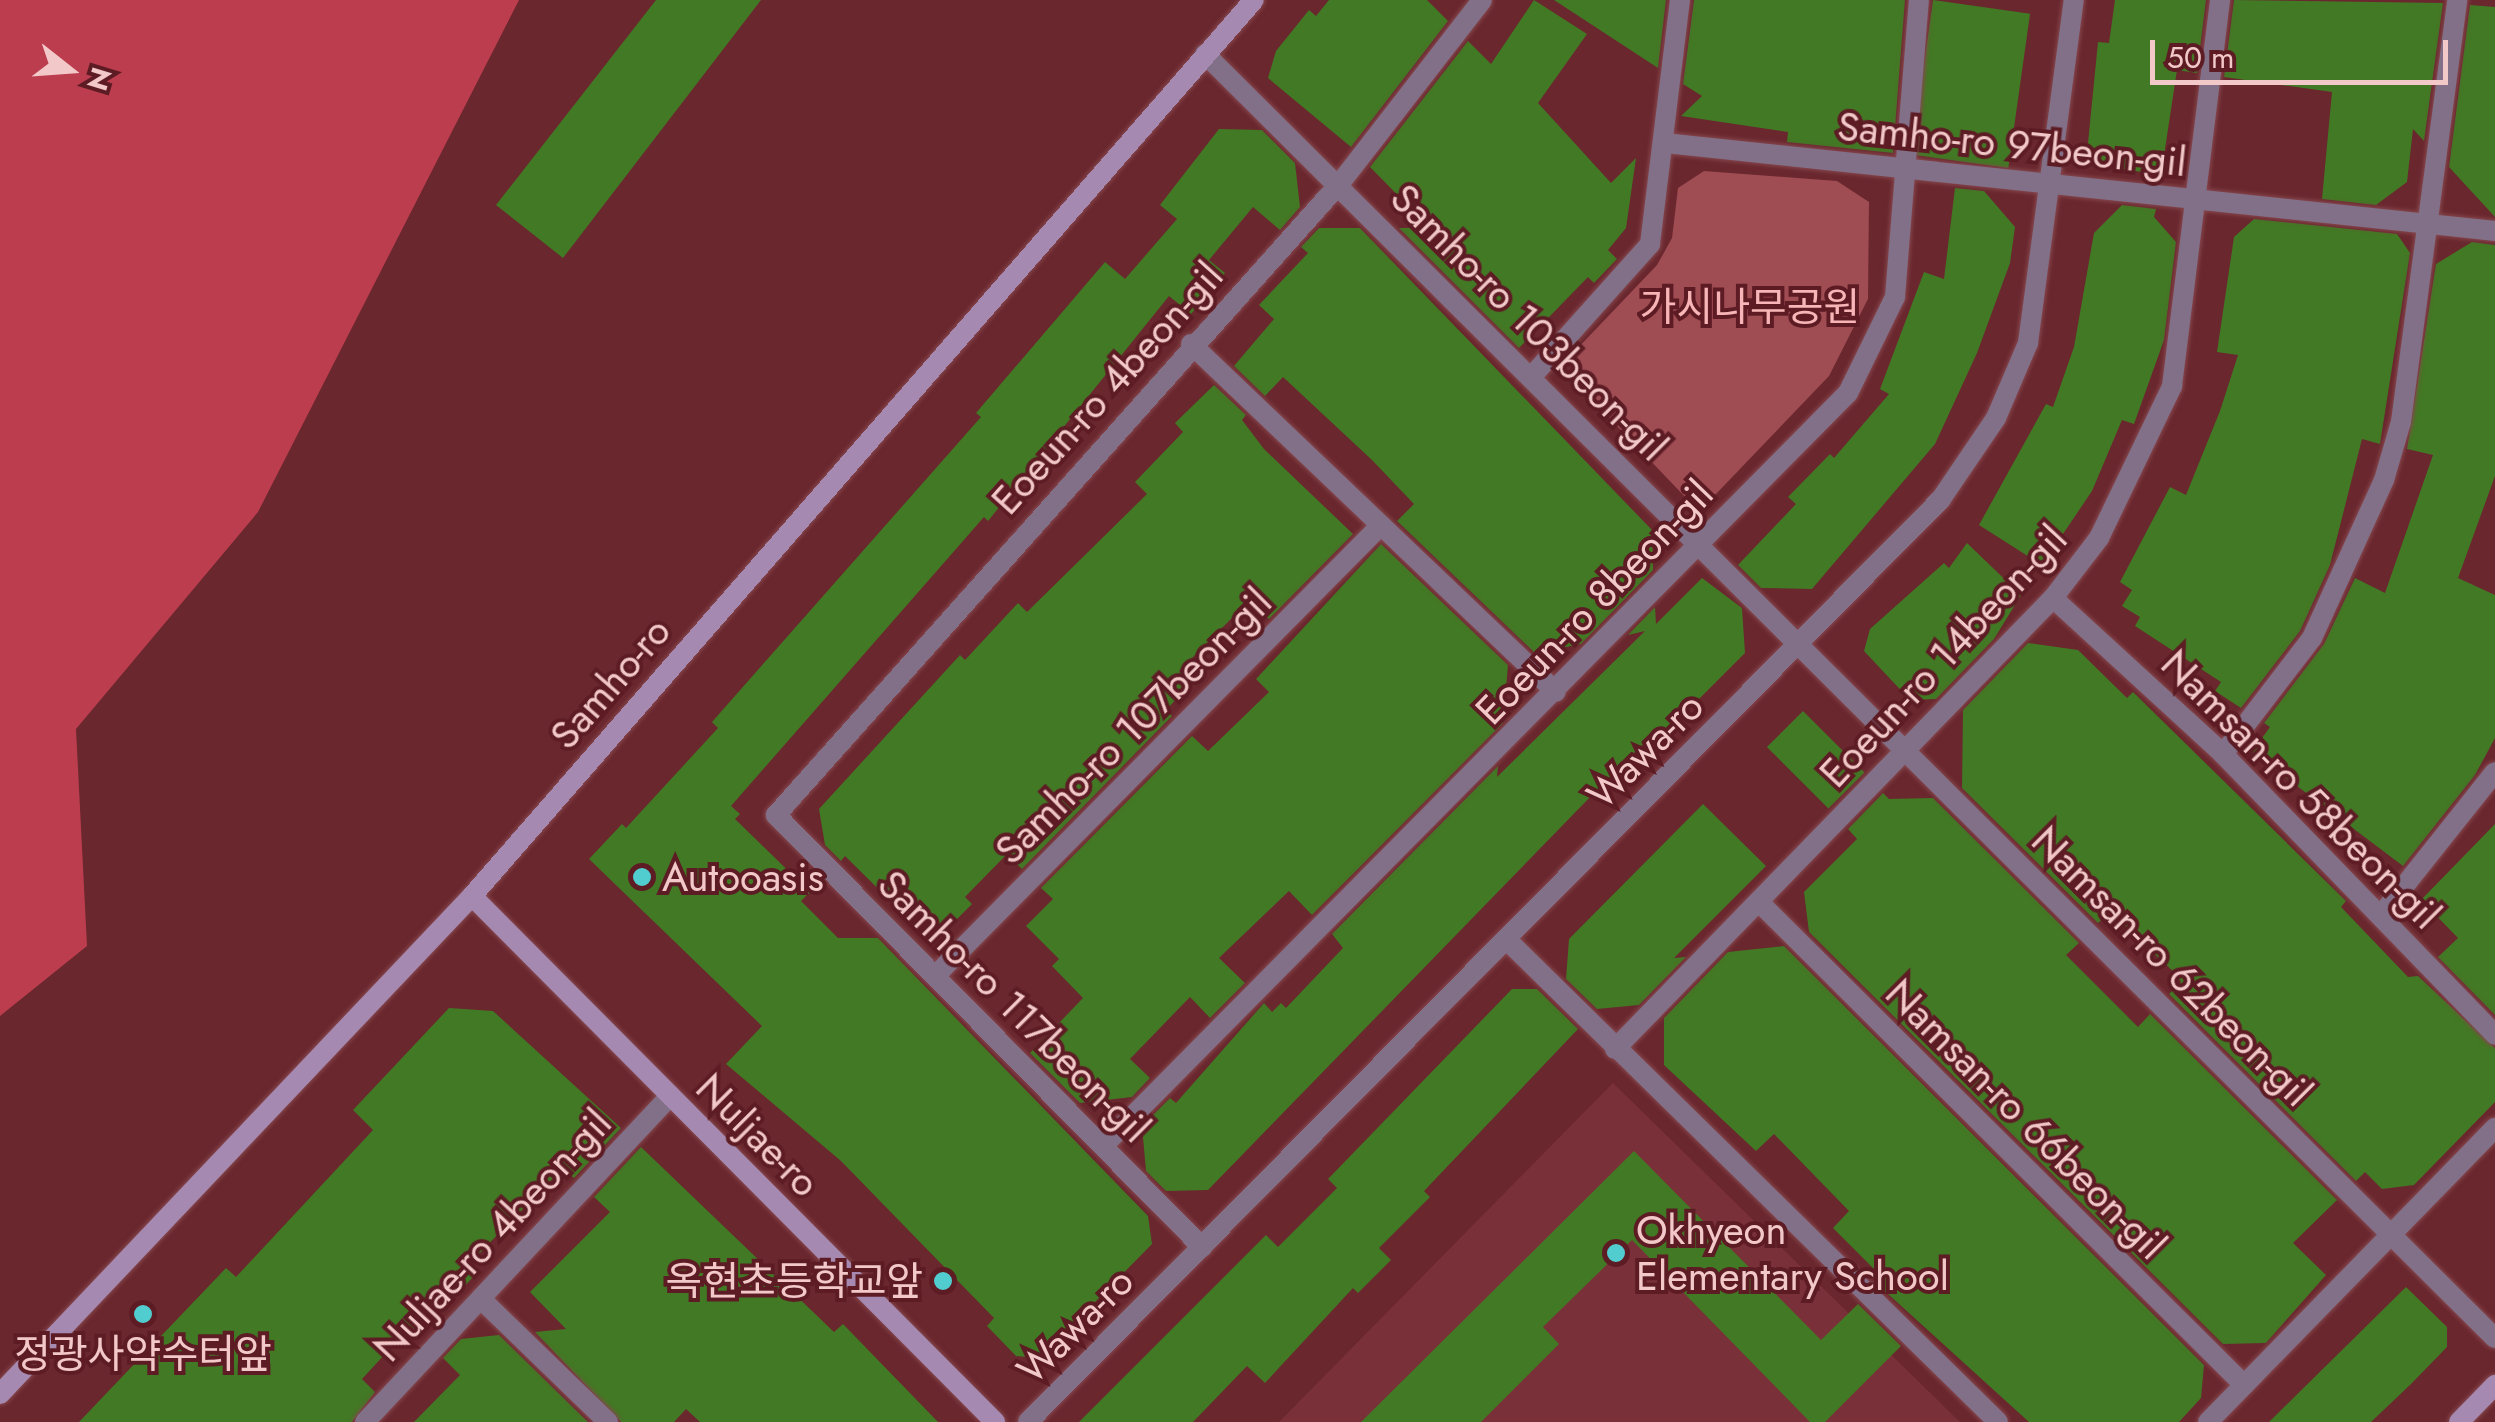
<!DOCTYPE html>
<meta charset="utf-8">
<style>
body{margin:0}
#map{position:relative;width:2495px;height:1422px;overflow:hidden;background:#6a272e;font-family:Jost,"Noto Sans KR",sans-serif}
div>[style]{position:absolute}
.built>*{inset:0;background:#7a3039}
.green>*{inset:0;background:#9f4c53}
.forest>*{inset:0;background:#bc3d4e}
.building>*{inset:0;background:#427924;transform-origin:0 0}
.roads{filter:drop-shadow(0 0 2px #85474d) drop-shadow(0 0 2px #85474d)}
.street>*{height:20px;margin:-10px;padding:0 10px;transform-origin:10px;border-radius:10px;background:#827088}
.secondary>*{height:20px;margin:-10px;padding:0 10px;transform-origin:10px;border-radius:10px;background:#a589b0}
.dots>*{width:28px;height:28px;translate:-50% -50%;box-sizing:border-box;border:5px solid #5d1c24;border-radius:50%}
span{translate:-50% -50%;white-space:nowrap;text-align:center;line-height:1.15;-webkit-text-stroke:8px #5d1c24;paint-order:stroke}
.street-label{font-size:40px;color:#f2c8c9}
.park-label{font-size:40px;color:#f7b5b7}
.poi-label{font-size:40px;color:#f2c8c9}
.left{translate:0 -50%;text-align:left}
.right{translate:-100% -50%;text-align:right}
.north{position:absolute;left:20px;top:20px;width:100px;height:100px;-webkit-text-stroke:8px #5d1c24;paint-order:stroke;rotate:107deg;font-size:28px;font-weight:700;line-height:40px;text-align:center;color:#f2c8c9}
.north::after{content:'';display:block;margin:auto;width:35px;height:45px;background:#f2c8c9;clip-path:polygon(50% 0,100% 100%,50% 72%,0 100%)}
.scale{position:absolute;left:2150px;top:40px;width:298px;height:45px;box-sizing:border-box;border:5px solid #f2c8c9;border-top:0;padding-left:12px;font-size:30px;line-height:35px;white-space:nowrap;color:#f2c8c9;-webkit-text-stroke:8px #5d1c24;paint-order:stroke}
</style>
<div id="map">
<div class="built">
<div style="clip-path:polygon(1613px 1083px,1960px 1422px,1279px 1422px)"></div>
</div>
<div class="green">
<div style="clip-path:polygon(1704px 171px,1837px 181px,1869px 202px,1868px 299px,1829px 376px,1716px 494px,1688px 500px,1576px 383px,1573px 353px,1657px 265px,1672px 238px,1678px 188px)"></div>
</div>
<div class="forest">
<div style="clip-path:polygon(0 0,519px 0,258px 512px,76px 729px,87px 946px,0 1016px)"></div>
</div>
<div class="building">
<div style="clip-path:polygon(656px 0,761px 0,563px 258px,496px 205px)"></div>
<div style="clip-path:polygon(1329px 0,1427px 0,1448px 21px,1351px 147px,1268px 78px,1276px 51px,1309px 10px,1316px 16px)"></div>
<div style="clip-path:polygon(1534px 0,1587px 34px,1538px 103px,1611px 183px,1636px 158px,1626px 228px,1608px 250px,1617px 259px,1594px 283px,1588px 277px,1519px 348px,1399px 228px,1430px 228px,1370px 167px,1468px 41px,1491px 64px)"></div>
<div style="clip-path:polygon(1554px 0,1666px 0,1658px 68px)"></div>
<div style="clip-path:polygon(1694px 0,1905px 0,1893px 153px,1787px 142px,1788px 132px,1681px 116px,1702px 96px,1683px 84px)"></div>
<div style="left:1933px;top:0;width:98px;height:156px;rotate:8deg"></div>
<div style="clip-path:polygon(2115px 0,2206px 0,2197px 73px,2177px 70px,2160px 182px,2147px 180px,2154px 174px,2105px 166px,2088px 143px,2098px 42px,2109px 43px)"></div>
<div style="clip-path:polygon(2234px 0,2443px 3px,2424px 141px,2413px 129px,2407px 182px,2376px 205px,2322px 199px,2332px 92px,2224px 77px)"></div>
<div style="clip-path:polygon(2470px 5px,2495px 7px,2495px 217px,2449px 167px)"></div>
<div style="clip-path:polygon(1219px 129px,1262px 130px,1295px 163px,1300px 207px,1280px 230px,1253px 207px,1209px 260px,1225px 273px,1191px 314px,1169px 296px,988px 521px,984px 517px,731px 806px,740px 814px,735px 819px,810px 892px,801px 901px,838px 938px,878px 938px,1148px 1216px,1152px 1244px,1040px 1358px,1016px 1356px,987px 1326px,994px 1318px,841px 1161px,726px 1064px,762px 1026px,589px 859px,622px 824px,626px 828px,718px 728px,712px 722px,981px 417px,976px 413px,1105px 262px,1125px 279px,1177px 219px,1160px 205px)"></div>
<div style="clip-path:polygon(1955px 188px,1984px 191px,2015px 227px,2010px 263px,1977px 353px,1935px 444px,1812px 589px,1761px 588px,1738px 565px,1796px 504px,1788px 497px,1830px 454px,1834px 458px,1889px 394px,1880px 389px,1924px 272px,1944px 279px)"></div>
<div style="clip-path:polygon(2122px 205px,2156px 209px,2154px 217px,2176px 242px,2164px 340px,2134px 424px,2122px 420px,2092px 491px,2042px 565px,1979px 525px,2046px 404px,2053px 407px,2074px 347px,2094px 233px)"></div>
<div style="clip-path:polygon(2254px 219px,2397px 234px,2410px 253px,2380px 444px,2362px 439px,2330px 565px,2300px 631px,2241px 708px,2215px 691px,2221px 682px,2135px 626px,2140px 617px,2122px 606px,2132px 590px,2120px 582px,2170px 487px,2186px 495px,2220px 411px,2238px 355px,2217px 352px,2234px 237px)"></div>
<div style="clip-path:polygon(1319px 228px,1360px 228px,1652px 530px,1653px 570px,1581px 644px,1535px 653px,1397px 521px,1414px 504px,1372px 460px,1283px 377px,1265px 396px,1234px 366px,1274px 319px,1259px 305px,1308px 253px,1301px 247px)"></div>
<div style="clip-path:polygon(2472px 242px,2495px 245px,2495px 476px,2458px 578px,2495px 595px,2495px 738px,2475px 775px,2403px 866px,2252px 752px,2270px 727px,2264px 723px,2324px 644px,2355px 578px,2385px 593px,2433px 455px,2407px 449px,2436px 264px)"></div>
<div style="clip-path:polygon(1214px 385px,1246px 415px,1242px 420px,1264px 449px,1353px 534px,1269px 619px,1250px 600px,1179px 671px,1192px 682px,1166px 710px,1172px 716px,1022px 869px,1007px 854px,965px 897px,972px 904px,947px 929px,921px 931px,845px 856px,841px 861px,825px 845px,819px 809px,960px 655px,965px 660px,1018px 603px,1027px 612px,1147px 494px,1135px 482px,1183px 432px,1175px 423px)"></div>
<div style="clip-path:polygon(1967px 543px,2021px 595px,1994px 639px,1936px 699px,1910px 700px,1864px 651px,1870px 629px,1944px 563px,1949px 568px)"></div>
<div style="clip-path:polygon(1381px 544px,1508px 665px,1503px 723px,1312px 915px,1289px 891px,1219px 958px,1245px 983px,1210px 1018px,1190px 997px,1130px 1059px,1150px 1078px,1132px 1097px,1080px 1103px,1030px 1053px,1083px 998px,1052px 966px,1059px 959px,1026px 926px,1053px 899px,1041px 888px,1192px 736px,1208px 751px,1269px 692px,1256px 679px)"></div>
<div style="clip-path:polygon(1702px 578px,1742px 608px,1745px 653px,1659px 739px,1654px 733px,1596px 791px,1208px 1190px,1166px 1191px,1146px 1171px,1142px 1126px,1170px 1098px,1176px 1103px,1264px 1003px,1272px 1012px,1281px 1003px,1286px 1008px,1343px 948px,1332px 934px,1498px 766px,1497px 777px,1645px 631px,1628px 635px,1655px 607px,1656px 624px)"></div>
<div style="clip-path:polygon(2028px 643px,2078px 650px,2127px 698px,2133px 692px,2346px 901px,2341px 907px,2408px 977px,2418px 976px,2495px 1048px,2495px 1102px,2414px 1185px,2382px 1189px,2365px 1172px,2356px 1181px,2169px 994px,2181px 982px,2175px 973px,2110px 912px,2098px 923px,1962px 788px,1963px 710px)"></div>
<div style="left:1803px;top:711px;width:87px;height:51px;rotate:45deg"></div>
<div style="clip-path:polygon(1883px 793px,1889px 799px,1933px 798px,2079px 943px,2066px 955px,2138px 1027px,2150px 1014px,2337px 1200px,2293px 1243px,2326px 1275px,2266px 1343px,2223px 1344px,1809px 932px,1804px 892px,1857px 839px,1848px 829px)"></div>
<div style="clip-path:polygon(1703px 804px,1766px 866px,1674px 958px,1686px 957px,1639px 1005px,1597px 1009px,1566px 979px,1569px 939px)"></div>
<div style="clip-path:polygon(2495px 824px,2495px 1015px,2438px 957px,2458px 938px,2421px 900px)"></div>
<div style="clip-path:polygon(1784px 946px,2204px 1365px,2201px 1398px,2179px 1422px,2029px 1422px,1877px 1284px,1883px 1278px,1833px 1228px,1849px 1211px,1774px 1134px,1756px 1151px,1664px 1065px,1664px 1018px,1728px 952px)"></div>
<div style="clip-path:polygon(1512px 989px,1537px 989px,1578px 1029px,1424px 1191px,1430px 1197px,1379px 1248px,1391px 1260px,1358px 1293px,1353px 1288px,1265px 1383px,1247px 1366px,1193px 1422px,1079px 1422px,1266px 1235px,1278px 1247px,1337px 1188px,1328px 1179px)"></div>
<div style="clip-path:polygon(449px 1008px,493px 1011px,621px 1128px,574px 1178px,563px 1168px,464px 1269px,473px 1277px,419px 1335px,411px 1326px,362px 1379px,375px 1392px,352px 1422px,79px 1422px,226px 1268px,236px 1277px,373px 1130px,353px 1110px)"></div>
<div style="clip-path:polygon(641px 1147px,834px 1332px,843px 1324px,938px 1422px,700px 1422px,686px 1409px,674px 1422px,621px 1422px,535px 1332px,566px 1329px,530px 1292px,610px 1212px,594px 1197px)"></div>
<div style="clip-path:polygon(1634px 1151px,1821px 1340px,1858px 1304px,1901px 1346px,1825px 1422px,1810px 1422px,1632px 1240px,1543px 1327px,1559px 1344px,1481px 1422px,1361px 1422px)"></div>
<div style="clip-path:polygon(2406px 1287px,2447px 1327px,2447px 1347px,2411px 1384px,2371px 1422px,2269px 1422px)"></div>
<div style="clip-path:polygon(499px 1335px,588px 1422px,414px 1422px,460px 1375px,443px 1358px,461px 1339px)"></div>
</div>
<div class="roads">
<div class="street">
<div style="left:1205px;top:54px;width:1820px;rotate:44.87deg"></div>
<div style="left:1665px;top:143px;width:835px;rotate:6.05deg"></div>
<div style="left:1191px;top:344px;width:504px;rotate:43.63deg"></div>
<div style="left:1533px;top:375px;width:176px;rotate:-48.2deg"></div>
<div style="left:1650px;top:244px;width:246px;rotate:-83deg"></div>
<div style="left:2053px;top:598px;width:231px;rotate:42.5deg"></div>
<div style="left:2223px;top:754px;width:391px;rotate:45.9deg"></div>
<div style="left:2223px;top:754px;width:146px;rotate:-52.5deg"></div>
<div style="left:2312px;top:638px;width:174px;rotate:-65.5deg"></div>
<div style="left:2384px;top:480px;width:60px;rotate:-73.7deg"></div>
<div style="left:2401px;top:422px;width:426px;rotate:-82.4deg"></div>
<div style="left:1760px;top:903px;width:683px;rotate:44.88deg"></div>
<div style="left:2382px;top:914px;width:181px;rotate:-51.5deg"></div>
<div style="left:1506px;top:939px;width:689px;rotate:44.47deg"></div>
<div style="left:935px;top:976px;width:634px;rotate:-45.32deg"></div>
<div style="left:1615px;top:1049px;width:629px;rotate:-45.84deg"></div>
<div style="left:2053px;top:598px;width:76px;rotate:-52.5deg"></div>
<div style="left:2099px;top:538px;width:169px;rotate:-64.3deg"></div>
<div style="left:2172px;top:386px;width:389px;rotate:-82.9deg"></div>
<div style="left:1103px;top:1146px;width:1059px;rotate:-45.31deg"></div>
<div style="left:1848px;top:393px;width:107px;rotate:-63.9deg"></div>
<div style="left:1895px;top:297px;width:298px;rotate:-85.4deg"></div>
<div style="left:1202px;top:1247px;width:607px;rotate:-134.6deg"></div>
<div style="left:776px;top:815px;width:848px;rotate:-48.25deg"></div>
<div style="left:1341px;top:182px;width:230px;rotate:-52.2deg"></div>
<div style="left:481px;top:1299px;width:177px;rotate:44.1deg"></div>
<div style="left:365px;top:1422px;width:446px;rotate:-46.9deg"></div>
<div style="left:1028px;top:1422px;width:1298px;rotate:-45.31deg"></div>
<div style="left:1941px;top:499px;width:98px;rotate:-55.8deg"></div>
<div style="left:1996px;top:418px;width:82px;rotate:-66.9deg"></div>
<div style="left:2028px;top:343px;width:346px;rotate:-82.4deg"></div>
<div style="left:2208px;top:1422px;width:411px;rotate:-45.7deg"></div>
</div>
<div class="secondary">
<div style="left:472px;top:896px;width:742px;rotate:45.16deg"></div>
<div style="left:0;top:1394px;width:686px;rotate:-46.54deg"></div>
<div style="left:472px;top:896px;width:1189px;rotate:-48.89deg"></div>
<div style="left:2459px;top:1422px;width:52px;rotate:-45.8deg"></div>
</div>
</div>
<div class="dots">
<div style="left:642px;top:877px;background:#52cdcf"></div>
<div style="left:1616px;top:1253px;background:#52cdcf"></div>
<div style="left:943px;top:1281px;background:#52cdcf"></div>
<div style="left:143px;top:1314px;background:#52cdcf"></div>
</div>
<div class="street-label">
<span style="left:2012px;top:144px;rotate:6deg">Samho-ro 97beon-gil</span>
<span style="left:1529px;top:322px;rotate:45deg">Samho-ro 103beon-gil</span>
<span style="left:1107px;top:388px;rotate:-48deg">Eoeun-ro 4beon-gil</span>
<span style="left:1594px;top:602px;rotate:-46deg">Eoeun-ro 8beon-gil</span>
<span style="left:1943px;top:656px;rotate:-47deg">Eoeun-ro 14beon-gil</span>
<span style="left:610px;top:683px;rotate:-49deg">Samho-ro</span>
<span style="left:1133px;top:726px;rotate:-45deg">Samho-ro 107beon-gil</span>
<span style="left:1645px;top:750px;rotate:-45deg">Wawa-ro</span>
<span style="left:2301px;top:789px;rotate:45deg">Namsan-ro 58beon-gil</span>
<span style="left:2172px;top:966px;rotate:45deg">Namsan-ro 62beon-gil</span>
<span style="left:1014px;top:1006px;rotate:45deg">Samho-ro 117beon-gil</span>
<span style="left:2026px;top:1119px;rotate:45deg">Namsan-ro 66beon-gil</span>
<span style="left:758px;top:1135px;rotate:45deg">Nuljae-ro</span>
<span style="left:492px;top:1235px;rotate:-47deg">Nuljae-ro 4beon-gil</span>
<span style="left:1075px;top:1325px;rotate:-45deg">Wawa-ro</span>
</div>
<div class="park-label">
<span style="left:1750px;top:307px">가시나무공원</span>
</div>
<div class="poi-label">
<span class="left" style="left:662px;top:877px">Autooasis</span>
<span class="left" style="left:1636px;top:1253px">Okhyeon<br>Elementary School</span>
<span class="right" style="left:923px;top:1281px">옥현초등학교앞</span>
<span style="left:143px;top:1354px">정광사약수터앞</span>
</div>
<div class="north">N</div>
<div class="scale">50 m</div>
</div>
